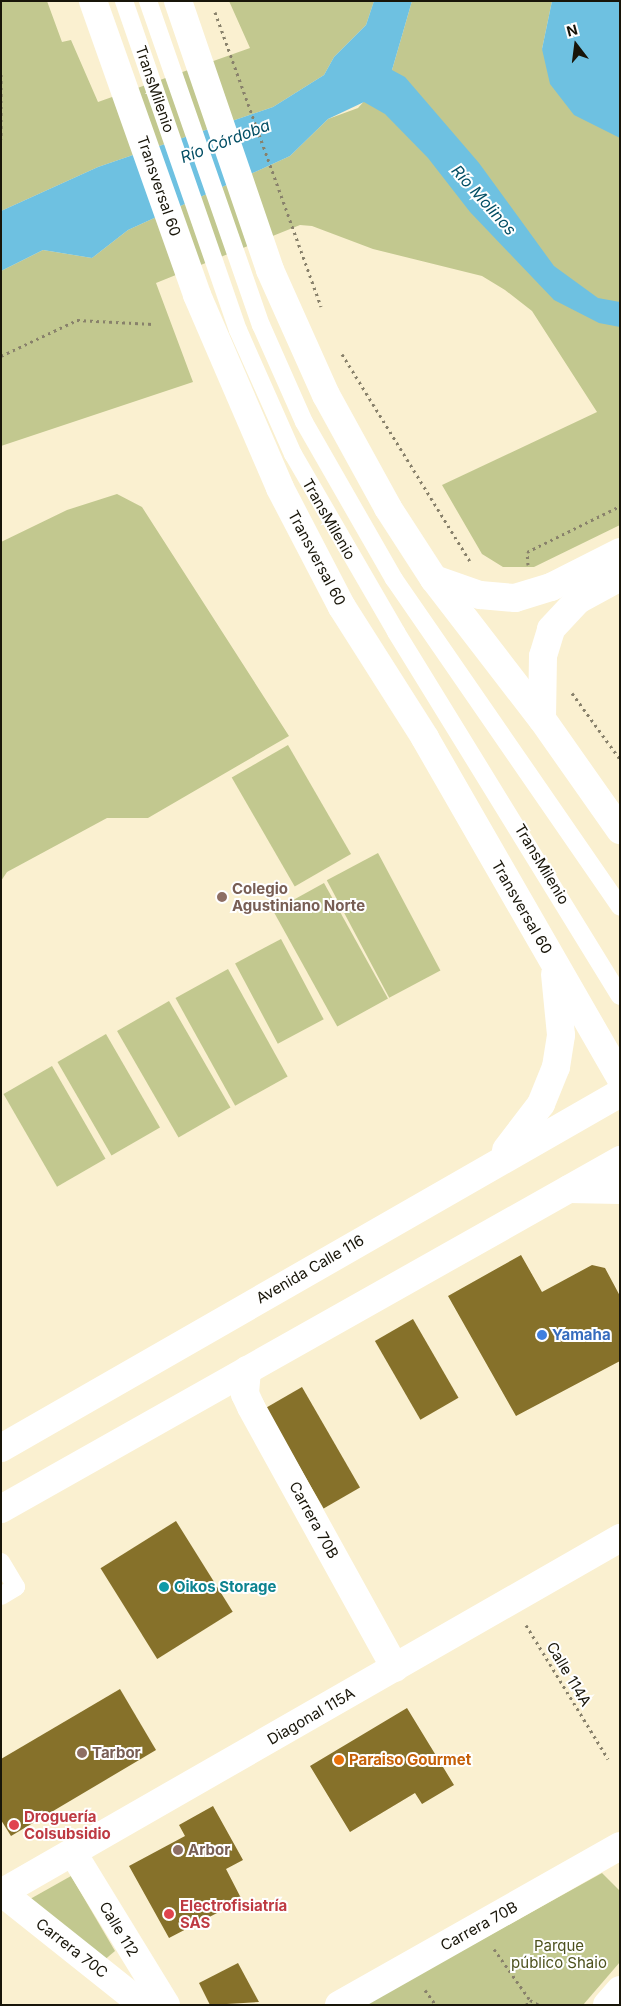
<!DOCTYPE html>
<meta charset="utf-8">
<style>
body{margin:0}
#map{position:relative;width:621px;height:2006px;overflow:hidden;background:#faf0d0;font-family:Inter,sans-serif}
div>[style]{position:absolute}
.green>*{inset:0;background:#c2c88f;transform-origin:0 0}
.water>*{inset:0;background:#6ec1e1}
.building>*{inset:0;background:#86712a;transform-origin:0 0}
.path>*{height:3px;margin-top:-1.5px;transform-origin:0;background:repeating-linear-gradient(90deg,#88816b 0 2.5px,transparent 0 6.5px)}
.service>*{height:18px;margin:-9px;padding:0 9px;transform-origin:9px;border-radius:9px;background:#fff}
.minor>*{height:28px;margin:-14px;padding:0 14px;transform-origin:14px;border-radius:14px;background:#fff}
.tertiary>*{height:28px;margin:-14px;padding:0 14px;transform-origin:14px;border-radius:14px;background:#fff}
.primary>*{height:28px;margin:-14px;padding:0 14px;transform-origin:14px;border-radius:14px;background:#fff}
.dots>*{width:14px;height:14px;translate:-50% -50%;box-sizing:border-box;border:2px solid #fff;border-radius:50%}
span{translate:-50% -50%;white-space:nowrap;text-align:center;line-height:1.15;-webkit-text-stroke:4px #fff;paint-order:stroke}
.street-label{font-size:15px;color:#181509}
.education-label{font-size:15px;color:#785e54;font-weight:700}
.left{translate:0 -50%;text-align:left}
.shop-label{font-size:15px;color:#366cbe;font-weight:700}
.culture-label{font-size:15px;color:#0d838f;font-weight:700}
.food-label{font-size:15px;color:#c56008;font-weight:700}
.health-label{font-size:15px;color:#be3a42;font-weight:700}
.park-label{font-size:15px;color:#4d511d}
.water-label{font-size:16px;color:#044f65;font-style:italic}
.frame{position:absolute;inset:0;border:2px solid #181509;pointer-events:none}
.north{position:absolute;left:551px;top:20px;width:50px;height:50px;-webkit-text-stroke:4px #fff;paint-order:stroke;rotate:345deg;font-size:14px;font-weight:700;line-height:20px;text-align:center;color:#181509}
.north::after{content:'';display:block;margin:auto;width:18px;height:22px;background:#181509;clip-path:polygon(50% 0,100% 100%,50% 72%,0 100%)}
</style>
<div id="map">
<div class="green">
<div style="clip-path:polygon(1px 1px,47px 1px,62px 42px,71px 40px,98px 102px,250px 48px,229px 1px,374px 1px,366px 25px,334px 57px,324px 75px,273px 107px,98px 167px,1px 211px)"></div>
<div style="clip-path:polygon(412px 1px,552px 1px,542px 49px,620px 138px,620px 525px,534px 567px,503px 567px,482px 554px,442px 485px,597px 412px,532px 311px,505px 290px,482px 276px,373px 249px,312px 226px,300px 225px,156px 283px,193px 382px,1px 446px,1px 271px,43px 250px,92px 258px,128px 230px,290px 156px,328px 119px,358px 108px,392px 70px)"></div>
<div style="clip-path:polygon(117px 494px,142px 507px,289px 736px,148px 818px,107px 818px,7px 872px,1px 881px,1px 542px,67px 510px)"></div>
<div style="left:288px;top:745px;width:126px;height:65px;rotate:60deg"></div>
<div style="left:378px;top:853px;width:133px;height:58px;rotate:62deg"></div>
<div style="left:324px;top:883px;width:132px;height:58px;rotate:61deg"></div>
<div style="left:281px;top:939px;width:91px;height:52px;rotate:62deg"></div>
<div style="left:228px;top:969px;width:123px;height:60px;rotate:61deg"></div>
<div style="left:169px;top:1001px;width:123px;height:60px;rotate:60deg"></div>
<div style="left:106px;top:1034px;width:108px;height:56px;rotate:60deg"></div>
<div style="left:52px;top:1066px;width:107px;height:56px;rotate:60deg"></div>
<div style="clip-path:polygon(602px 1873px,620px 1891px,620px 1962px,583px 2005px,364px 2005px)"></div>
<div style="clip-path:polygon(71px 1876px,115px 1951px,102px 1962px,23px 1903px)"></div>
</div>
<div class="water">
<div style="clip-path:polygon(374px 1px,412px 1px,392px 70px,405px 77px,479px 163px,554px 266px,598px 298px,620px 302px,620px 327px,599px 323px,554px 300px,470px 212px,428px 158px,385px 114px,364px 102px,328px 119px,290px 156px,128px 230px,92px 258px,43px 250px,1px 271px,1px 211px,98px 167px,273px 107px,324px 75px,334px 57px,366px 25px)"></div>
<div style="clip-path:polygon(552px 1px,620px 1px,620px 138px,574px 115px,550px 84px,542px 49px)"></div>
</div>
<div class="building">
<div style="clip-path:polygon(521px 1255px,542px 1292px,592px 1265px,605px 1268px,620px 1296px,620px 1361px,516px 1416px,448px 1296px)"></div>
<div style="left:413px;top:1319px;width:91px;height:44px;rotate:60deg"></div>
<div style="left:302px;top:1387px;width:116px;height:42px;rotate:60deg"></div>
<div style="left:176px;top:1521px;width:107px;height:89px;rotate:58deg"></div>
<div style="clip-path:polygon(120px 1689px,156px 1750px,11px 1836px,1px 1820px,1px 1759px)"></div>
<div style="clip-path:polygon(407px 1708px,454px 1785px,422px 1804px,415px 1793px,350px 1832px,310px 1766px)"></div>
<div style="clip-path:polygon(213px 1806px,243px 1860px,226px 1869px,242px 1900px,169px 1938px,129px 1866px,185px 1836px,179px 1825px)"></div>
<div style="clip-path:polygon(238px 1963px,259px 2002px,210px 2005px,199px 1983px)"></div>
</div>
<div class="path">
<div style="left:215px;top:12px;width:313px;rotate:70.2deg"></div>
<div style="left:1px;top:74px;width:65px;rotate:90deg"></div>
<div style="left:342px;top:354px;width:243px;rotate:58.3deg"></div>
<div style="left:1px;top:356px;width:84px;rotate:-25.3deg"></div>
<div style="left:77px;top:320px;width:76px;rotate:3deg"></div>
<div style="left:528px;top:565px;width:13px;rotate:-94deg"></div>
<div style="left:527px;top:552px;width:104px;rotate:-26.3deg"></div>
<div style="left:572px;top:693px;width:82px;rotate:54deg"></div>
<div style="left:526px;top:1625px;width:157px;rotate:58.5deg"></div>
<div style="left:494px;top:1949px;width:62px;rotate:54.8deg"></div>
<div style="left:530px;top:2000px;width:10px;rotate:29deg"></div>
<div style="left:425px;top:1990px;width:19px;rotate:54deg"></div>
<div style="left:526px;top:2005px;width:6px;rotate:-51deg"></div>
</div>
<div class="service">
<div style="left:124px;top:1px;width:348px;rotate:70.9deg"></div>
<div style="left:238px;top:330px;width:136px;rotate:66.1deg"></div>
<div style="left:293px;top:454px;width:206px;rotate:59.9deg"></div>
<div style="left:396px;top:632px;width:427px;rotate:58.4deg"></div>
<div style="left:148px;top:1px;width:343px;rotate:70.8deg"></div>
<div style="left:261px;top:325px;width:106px;rotate:66.1deg"></div>
<div style="left:304px;top:422px;width:181px;rotate:60.2deg"></div>
<div style="left:394px;top:579px;width:398px;rotate:55.4deg"></div>
<div style="left:1px;top:1562px;width:29px;rotate:59deg"></div>
<div style="left:16px;top:1587px;width:17px;rotate:149deg"></div>
</div>
<div class="minor">
<div style="left:247px;top:1370px;width:24px;rotate:95deg"></div>
<div style="left:245px;top:1394px;width:14px;rotate:65deg"></div>
<div style="left:251px;top:1407px;width:298px;rotate:61.1deg"></div>
<div style="left:339px;top:2005px;width:323px;rotate:-29.5deg"></div>
<div style="left:607px;top:2005px;width:20px;rotate:-49deg"></div>
</div>
<div class="tertiary">
<div style="left:73px;top:1853px;width:178px;rotate:58.5deg"></div>
<div style="left:1px;top:1892px;width:181px;rotate:38.5deg"></div>
<div style="left:1px;top:1893px;width:714px;rotate:-29.83deg"></div>
</div>
<div class="primary">
<div style="left:93px;top:1px;width:312px;rotate:70.5deg"></div>
<div style="left:197px;top:295px;width:210px;rotate:66.7deg"></div>
<div style="left:280px;top:488px;width:134px;rotate:62.5deg"></div>
<div style="left:342px;top:607px;width:155px;rotate:57.6deg"></div>
<div style="left:425px;top:738px;width:391px;rotate:60.1deg"></div>
<div style="left:178px;top:1px;width:284px;rotate:71.1deg"></div>
<div style="left:270px;top:270px;width:137px;rotate:65.9deg"></div>
<div style="left:326px;top:395px;width:129px;rotate:61.2deg"></div>
<div style="left:388px;top:508px;width:85px;rotate:57.1deg"></div>
<div style="left:434px;top:579px;width:177px;rotate:52.4deg"></div>
<div style="left:542px;top:719px;width:136px;rotate:54.9deg"></div>
<div style="left:434px;top:579px;width:49px;rotate:19.2deg"></div>
<div style="left:480px;top:595px;width:35px;rotate:5deg"></div>
<div style="left:515px;top:598px;width:38px;rotate:-17deg"></div>
<div style="left:551px;top:587px;width:77px;rotate:-26.9deg"></div>
<div style="left:542px;top:719px;width:63px;rotate:-89.1deg"></div>
<div style="left:543px;top:656px;width:28px;rotate:-73deg"></div>
<div style="left:551px;top:629px;width:40px;rotate:-47deg"></div>
<div style="left:578px;top:600px;width:48px;rotate:-28.7deg"></div>
<div style="left:506px;top:1150px;width:58px;rotate:-52.7deg"></div>
<div style="left:541px;top:1104px;width:40px;rotate:-68deg"></div>
<div style="left:556px;top:1067px;width:32px;rotate:-81deg"></div>
<div style="left:561px;top:1035px;width:61px;rotate:-95.6deg"></div>
<div style="left:569px;top:1189px;width:51px;rotate:1.1deg"></div>
<div style="left:1px;top:1448px;width:714px;rotate:-29.83deg"></div>
<div style="left:1px;top:1509px;width:711px;rotate:-29.41deg"></div>
</div>
<div class="dots">
<div style="left:222px;top:897px;background:#8d6e63"></div>
<div style="left:542px;top:1335px;background:#3f7fe0"></div>
<div style="left:164px;top:1587px;background:#0f9aa8"></div>
<div style="left:82px;top:1753px;background:#8d6e63"></div>
<div style="left:339px;top:1760px;background:#e8710a"></div>
<div style="left:14px;top:1825px;background:#e0444e"></div>
<div style="left:178px;top:1850px;background:#8d6e63"></div>
<div style="left:169px;top:1914px;background:#e0444e"></div>
</div>
<div class="street-label">
<span style="left:155px;top:89px;rotate:71deg">TransMilenio</span>
<span style="left:159px;top:186px;rotate:71deg">Transversal 60</span>
<span style="left:329px;top:519px;rotate:60deg">TransMilenio</span>
<span style="left:317px;top:558px;rotate:62deg">Transversal 60</span>
<span style="left:542px;top:864px;rotate:59deg">TransMilenio</span>
<span style="left:522px;top:907px;rotate:60deg">Transversal 60</span>
<span style="left:310px;top:1269px;rotate:-30deg">Avenida Calle 116</span>
<span style="left:314px;top:1520px;rotate:61deg">Carrera 70B</span>
<span style="left:569px;top:1674px;rotate:59deg">Calle 114A</span>
<span style="left:311px;top:1716px;rotate:-30deg">Diagonal 115A</span>
<span style="left:479px;top:1926px;rotate:-29deg">Carrera 70B</span>
<span style="left:119px;top:1929px;rotate:59deg">Calle 112</span>
<span style="left:72px;top:1948px;rotate:38deg">Carrera 70C</span>
</div>
<div class="education-label">
<span class="left" style="left:232px;top:897px">Colegio<br>Agustiniano Norte</span>
<span class="left" style="left:92px;top:1753px">Tarbor</span>
<span class="left" style="left:188px;top:1850px">Arbor</span>
</div>
<div class="shop-label">
<span class="left" style="left:552px;top:1335px">Yamaha</span>
</div>
<div class="culture-label">
<span class="left" style="left:174px;top:1587px">Oikos Storage</span>
</div>
<div class="food-label">
<span class="left" style="left:349px;top:1760px">Paraiso Gourmet</span>
</div>
<div class="health-label">
<span class="left" style="left:24px;top:1825px">Droguería<br>Colsubsidio</span>
<span class="left" style="left:180px;top:1914px">Electrofisiatría<br>SAS</span>
</div>
<div class="park-label">
<span style="left:559px;top:1954px">Parque<br>público Shaio</span>
</div>
<div class="water-label">
<span style="left:225px;top:141px;rotate:-21deg">Río Córdoba</span>
<span style="left:484px;top:200px;rotate:48deg">Río Molinos</span>
</div>
<div class="frame"></div>
<div class="north">N</div>
</div>
